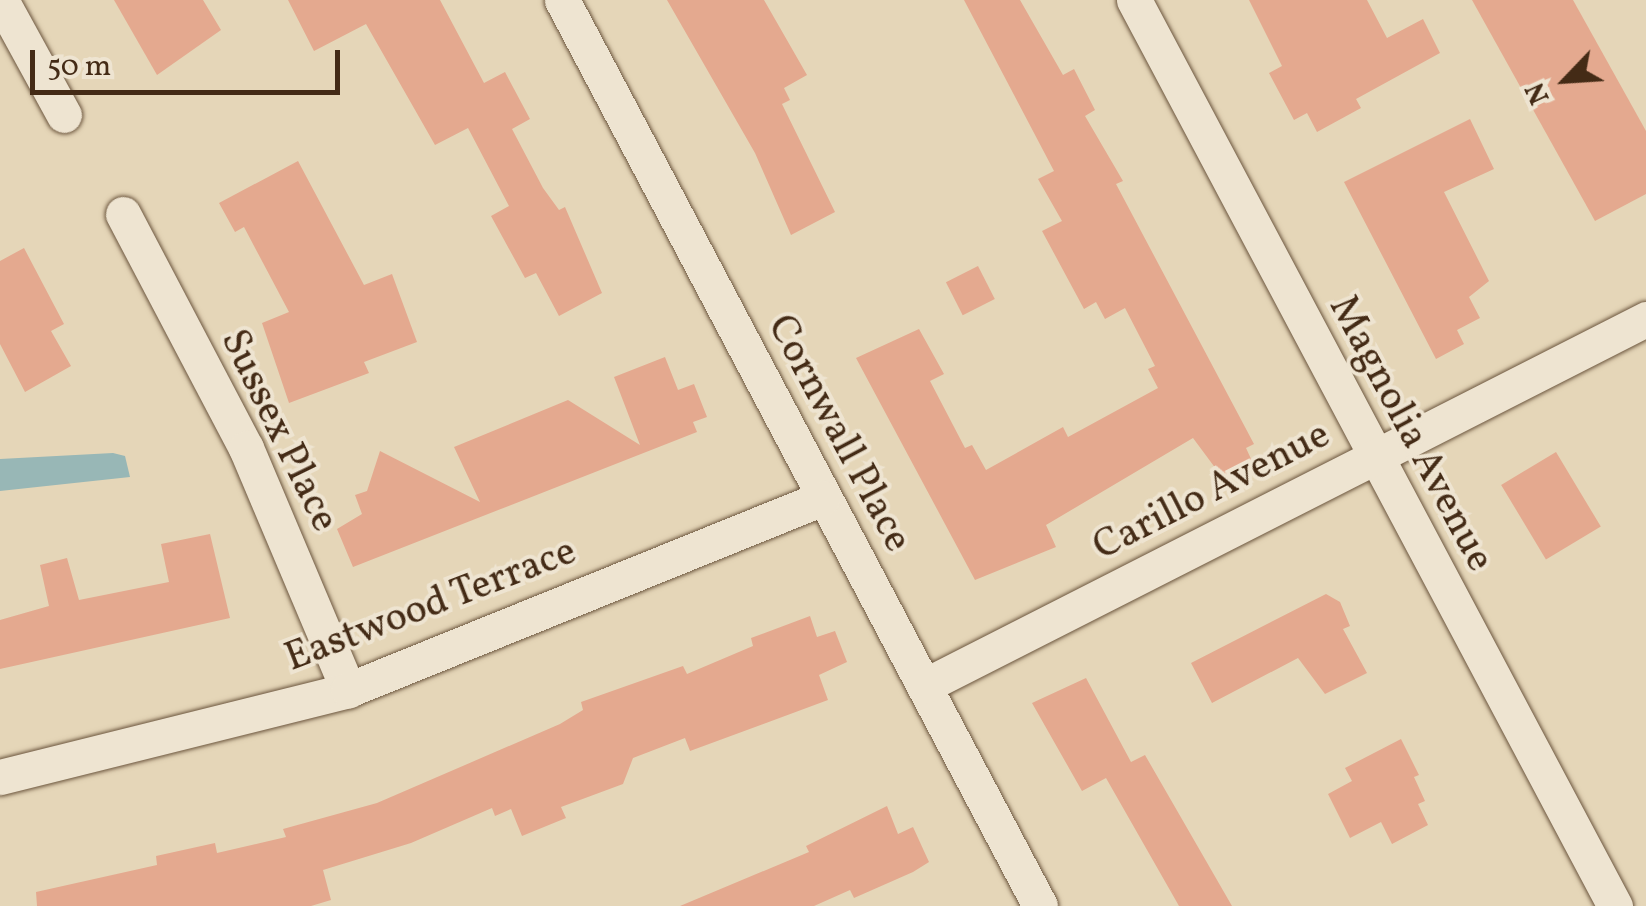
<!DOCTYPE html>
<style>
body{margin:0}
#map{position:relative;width:1646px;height:906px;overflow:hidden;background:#e5d6b8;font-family:Vollkorn,serif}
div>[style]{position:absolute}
.water>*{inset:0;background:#98b7b6}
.building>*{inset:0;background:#e4a98f;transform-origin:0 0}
.roads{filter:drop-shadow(0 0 2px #6c563e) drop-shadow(0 0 2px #6c563e)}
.street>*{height:35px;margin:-17.5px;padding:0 17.5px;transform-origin:17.5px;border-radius:17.5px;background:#eee4d1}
span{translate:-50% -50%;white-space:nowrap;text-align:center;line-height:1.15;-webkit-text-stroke:8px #eee4d1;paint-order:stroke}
.street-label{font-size:40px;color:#442b16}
.north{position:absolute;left:1516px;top:30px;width:100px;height:100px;-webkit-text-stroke:8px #eee4d1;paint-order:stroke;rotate:245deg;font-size:28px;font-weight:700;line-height:40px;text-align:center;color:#442b16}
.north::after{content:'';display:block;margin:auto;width:35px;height:45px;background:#442b16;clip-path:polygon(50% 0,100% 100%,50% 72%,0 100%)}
.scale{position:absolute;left:30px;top:50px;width:310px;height:45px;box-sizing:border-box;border:5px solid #442b16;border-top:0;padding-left:12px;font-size:30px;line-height:35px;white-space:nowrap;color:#442b16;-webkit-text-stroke:8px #eee4d1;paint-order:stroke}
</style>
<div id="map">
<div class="water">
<div style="clip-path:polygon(113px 453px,125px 456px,130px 477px,0 491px,0 459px)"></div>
</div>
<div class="building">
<div style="clip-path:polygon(114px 0,203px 0,221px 30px,157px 75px)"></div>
<div style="clip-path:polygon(288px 0,440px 0,484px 83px,505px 72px,530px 119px,512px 129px,543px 188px,559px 210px,565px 207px,602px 293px,559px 316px,536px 273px,525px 278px,491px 216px,509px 206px,468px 128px,435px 145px,366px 24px,314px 51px)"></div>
<div style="clip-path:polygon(667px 0,764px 0,807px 75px,784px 88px,790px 100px,782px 104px,835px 212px,791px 235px,755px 153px)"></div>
<div style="clip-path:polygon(964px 0,1020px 0,1063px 75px,1074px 69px,1095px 110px,1085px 116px,1123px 181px,1116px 184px,1254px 444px,1246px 448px,1252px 461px,1222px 477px,1193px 438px,1046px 525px,1056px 547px,975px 580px,856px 358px,919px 329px,944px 374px,930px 381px,965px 448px,972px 445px,986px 470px,1063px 427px,1068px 437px,1158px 388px,1148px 369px,1155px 366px,1125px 308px,1105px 319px,1096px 302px,1084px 309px,1042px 231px,1062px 221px,1038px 179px,1054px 171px)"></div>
<div style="clip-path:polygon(1249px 0,1367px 0,1387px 38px,1423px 19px,1440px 53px,1356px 99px,1361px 108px,1317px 132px,1307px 113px,1294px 120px,1269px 73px,1282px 66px)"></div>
<div style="clip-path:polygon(1472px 0,1573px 0,1646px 131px,1646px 194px,1595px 221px)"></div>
<div style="clip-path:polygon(1470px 119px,1494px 169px,1444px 192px,1489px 281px,1469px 297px,1480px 318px,1457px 330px,1464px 344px,1436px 359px,1344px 182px)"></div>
<div style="clip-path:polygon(298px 161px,364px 285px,392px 274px,417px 342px,364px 362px,369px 373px,289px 403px,262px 323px,289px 312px,244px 227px,235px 232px,219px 203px)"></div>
<div style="clip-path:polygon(24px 248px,64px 324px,51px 331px,71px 366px,25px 392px,0 344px,0 261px)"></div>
<div style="left:978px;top:266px;width:37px;height:36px;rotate:63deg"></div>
<div style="clip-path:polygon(665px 357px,678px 390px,694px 384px,707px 417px,693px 422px,697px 432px,353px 567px,337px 529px,362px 514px,355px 495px,367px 491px,380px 451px,480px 502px,454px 447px,568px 400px,640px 445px,614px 377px)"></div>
<div style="left:1556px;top:452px;width:87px;height:64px;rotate:59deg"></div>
<div style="clip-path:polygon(210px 534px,230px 618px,0 669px,0 620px,49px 606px,40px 565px,67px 558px,79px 600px,169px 582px,161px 544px)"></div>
<div style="clip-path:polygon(1326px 594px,1340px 602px,1350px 626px,1343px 629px,1367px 673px,1325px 694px,1298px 658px,1212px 703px,1191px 663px)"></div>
<div style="clip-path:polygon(810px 616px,817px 637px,835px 631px,847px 662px,819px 675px,828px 700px,690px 751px,685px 738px,633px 758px,623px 784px,561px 807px,566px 818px,522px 836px,511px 809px,495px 816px,492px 808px,411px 843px,323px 870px,331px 900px,311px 906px,37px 906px,36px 892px,157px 865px,156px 856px,215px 843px,217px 853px,286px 837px,283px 829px,377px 803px,560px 724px,583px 710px,581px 702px,683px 666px,687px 674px,753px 646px,751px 638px)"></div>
<div style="clip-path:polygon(1086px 678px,1131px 762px,1145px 755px,1232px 906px,1179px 906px,1106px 778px,1082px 791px,1032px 703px)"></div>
<div style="clip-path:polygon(1401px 739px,1419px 775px,1414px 777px,1425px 801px,1418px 804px,1428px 825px,1392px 844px,1381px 822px,1350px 838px,1328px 794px,1352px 781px,1345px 768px)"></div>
<div style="clip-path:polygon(887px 806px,898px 834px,913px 827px,929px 862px,913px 872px,854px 898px,850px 890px,814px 906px,680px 906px,809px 852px,806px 846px)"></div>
</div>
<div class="roads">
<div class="street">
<div style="left:1px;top:0;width:131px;rotate:61.3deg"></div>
<div style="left:562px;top:0;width:1024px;rotate:62.18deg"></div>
<div style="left:1134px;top:0;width:1026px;rotate:62.04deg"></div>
<div style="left:123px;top:214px;width:264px;rotate:62.3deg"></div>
<div style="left:246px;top:448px;width:263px;rotate:67.1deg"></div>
<div style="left:924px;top:686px;width:810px;rotate:-26.94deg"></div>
<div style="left:0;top:777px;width:359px;rotate:-14deg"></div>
<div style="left:348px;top:690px;width:512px;rotate:-22.01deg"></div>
</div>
</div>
<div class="street-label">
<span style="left:278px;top:431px;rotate:64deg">Sussex Place</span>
<span style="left:838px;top:434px;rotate:62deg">Cornwall Place</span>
<span style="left:1410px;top:434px;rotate:62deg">Magnolia Avenue</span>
<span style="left:1212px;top:492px;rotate:-27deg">Carillo Avenue</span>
<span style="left:431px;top:606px;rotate:-21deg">Eastwood Terrace</span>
</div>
<div class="north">N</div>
<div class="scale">50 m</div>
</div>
